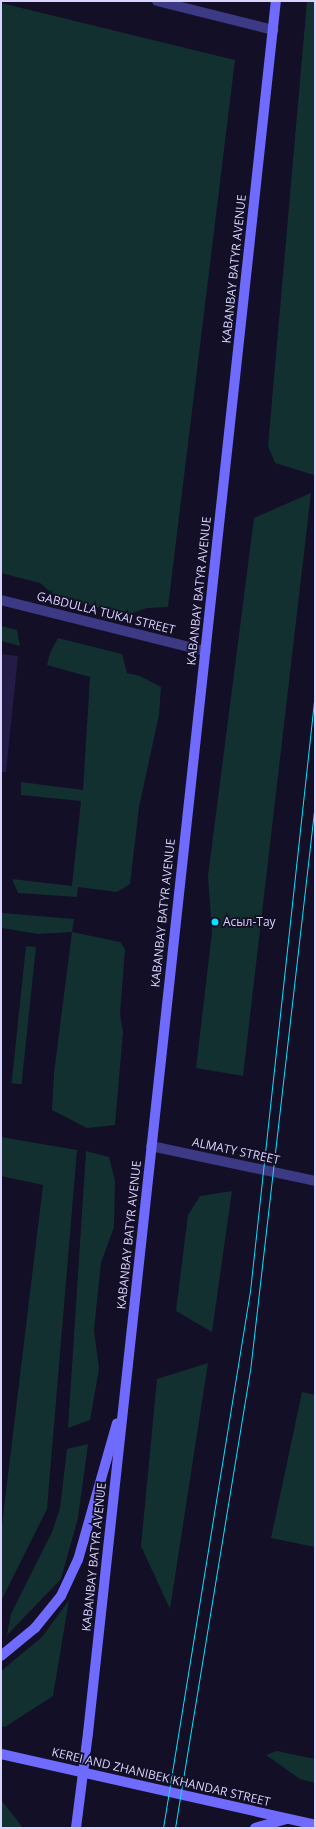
<!DOCTYPE html>
<meta charset="utf-8">
<style>
body{margin:0}
#map{position:relative;width:316px;height:1829px;overflow:hidden;background:#130f26;font-family:"Open Sans",sans-serif}
div>[style]{position:absolute}
.green>*{inset:0;background:#12302f;transform-origin:0 0}
.building>*{inset:0;background:#241b47}
.street>*{height:10px;margin:-5px;padding:0 5px;transform-origin:5px;border-radius:5px;background:#3d3a85}
.secondary>*{height:10px;margin:-5px;padding:0 5px;transform-origin:5px;border-radius:5px;background:#6f6bff}
.tram>*{height:1px;margin:-0.5px;padding:0 0.5px;transform-origin:0.5px;border-radius:0.5px;background:#00e5ff}
.dots>*{width:11px;height:11px;translate:-50% -50%;box-sizing:border-box;border:2px solid #130f26;border-radius:50%}
span{translate:-50% -50%;white-space:nowrap;text-align:center;line-height:1.15;-webkit-text-stroke:3.5px #130f26;paint-order:stroke}
.street-label{font-size:12px;color:#d9d4ff}
.poi-label{font-size:12px;color:#d9d4ff}
.left{translate:0 -50%;text-align:left}
.frame{position:absolute;inset:0;border:2px solid #d9d4ff;pointer-events:none}
</style>
<div id="map">
<div class="green">
<div style="clip-path:polygon(307px 1px,315px 1px,314px 475px,275px 463px,268px 446px)"></div>
<div style="clip-path:polygon(1px 3px,235px 60px,168px 607px,147px 608px,127px 615px,54px 595px,40px 583px,1px 573px)"></div>
<div style="clip-path:polygon(311px 493px,243px 1076px,196px 1068px,212px 932px,208px 876px,254px 518px)"></div>
<div style="clip-path:polygon(1px 626px,17px 630px,20px 646px,1px 641px)"></div>
<div style="clip-path:polygon(58px 638px,122px 654px,127px 673px,140px 676px,161px 687px,159px 715px,139px 807px,130px 884px,117px 892px,78px 887px,77px 897px,18px 893px,12px 879px,72px 886px,81px 801px,21px 795px,21px 782px,83px 790px,90px 677px,47px 665px,50px 653px)"></div>
<div style="clip-path:polygon(2px 913px,74px 919px,72px 932px,120px 942px,125px 949px,120px 1014px,123px 1032px,115px 1125px,87px 1128px,52px 1110px,54px 1073px,72px 932px,38px 934px,2px 928px)"></div>
<div style="left:26px;top:946px;width:10px;height:138px;rotate:6deg"></div>
<div style="clip-path:polygon(1px 1137px,77px 1150px,47px 1509px,1px 1601px,1px 1533px,43px 1185px,1px 1176px)"></div>
<div style="clip-path:polygon(86px 1151px,109px 1157px,115px 1181px,114px 1227px,101px 1263px,94px 1330px,99px 1369px,90px 1420px,68px 1428px)"></div>
<div style="clip-path:polygon(232px 1191px,212px 1332px,176px 1311px,188px 1215px,200px 1196px)"></div>
<div style="clip-path:polygon(208px 1363px,170px 1609px,141px 1546px,157px 1379px)"></div>
<div style="clip-path:polygon(302px 1392px,315px 1395px,315px 1547px,271px 1538px)"></div>
<div style="clip-path:polygon(88px 1444px,78px 1518px,61px 1579px,7px 1635px,11px 1614px,52px 1532px,60px 1508px,67px 1449px)"></div>
<div style="clip-path:polygon(69px 1600px,53px 1696px,5px 1727px,1px 1726px,1px 1671px,42px 1637px)"></div>
<div style="clip-path:polygon(277px 1751px,315px 1759px,315px 1783px,300px 1779px,266px 1755px)"></div>
<div style="clip-path:polygon(1px 1800px,13px 1815px,23px 1828px,1px 1828px)"></div>
</div>
<div class="building">
<div style="clip-path:polygon(1px 654px,18px 656px,6px 772px,1px 772px)"></div>
</div>
<div class="street">
<div style="left:157px;top:1px;width:120px;rotate:14deg"></div>
<div style="left:1px;top:600px;width:211px;rotate:14deg"></div>
<div style="left:151px;top:1146px;width:168px;rotate:12deg"></div>
</div>
<div class="secondary">
<div style="left:1px;top:1656px;width:44px;rotate:-39.5deg"></div>
<div style="left:35px;top:1628px;width:41px;rotate:-50.9deg"></div>
<div style="left:61px;top:1596px;width:40px;rotate:-65deg"></div>
<div style="left:78px;top:1560px;width:142px;rotate:-74.1deg"></div>
<div style="left:1px;top:1754px;width:322px;rotate:12.7deg"></div>
<div style="left:76px;top:1828px;width:96px;rotate:-82.8deg"></div>
<div style="left:88px;top:1733px;width:1742px;rotate:-83.81deg"></div>
<div style="left:255px;top:1828px;width:32px;rotate:-16deg"></div>
</div>
<div class="tram">
<div style="left:163px;top:1828px;width:544px;rotate:-80.8deg"></div>
<div style="left:250px;top:1291px;width:603px;rotate:-83.81deg"></div>
<div style="left:175px;top:1828px;width:463px;rotate:-80.7deg"></div>
<div style="left:250px;top:1371px;width:573px;rotate:-83.48deg"></div>
</div>
<div class="dots">
<div style="left:215px;top:922px;background:#00e5ff"></div>
</div>
<div class="street-label">
<span style="left:234px;top:269px;rotate:-84deg">KABANBAY BATYR AVENUE</span>
<span style="left:199px;top:591px;rotate:-84deg">KABANBAY BATYR AVENUE</span>
<span style="left:106px;top:613px;rotate:14deg">GABDULLA TUKAI STREET</span>
<span style="left:163px;top:913px;rotate:-84deg">KABANBAY BATYR AVENUE</span>
<span style="left:236px;top:1151px;rotate:12deg">ALMATY STREET</span>
<span style="left:129px;top:1235px;rotate:-84deg">KABANBAY BATYR AVENUE</span>
<span style="left:94px;top:1557px;rotate:-84deg">KABANBAY BATYR AVENUE</span>
<span style="left:161px;top:1777px;rotate:13deg">KEREI AND ZHANIBEK KHANDAR STREET</span>
</div>
<div class="poi-label">
<span class="left" style="left:223px;top:922px">Асыл-Тау</span>
</div>
<div class="frame"></div>
</div>
